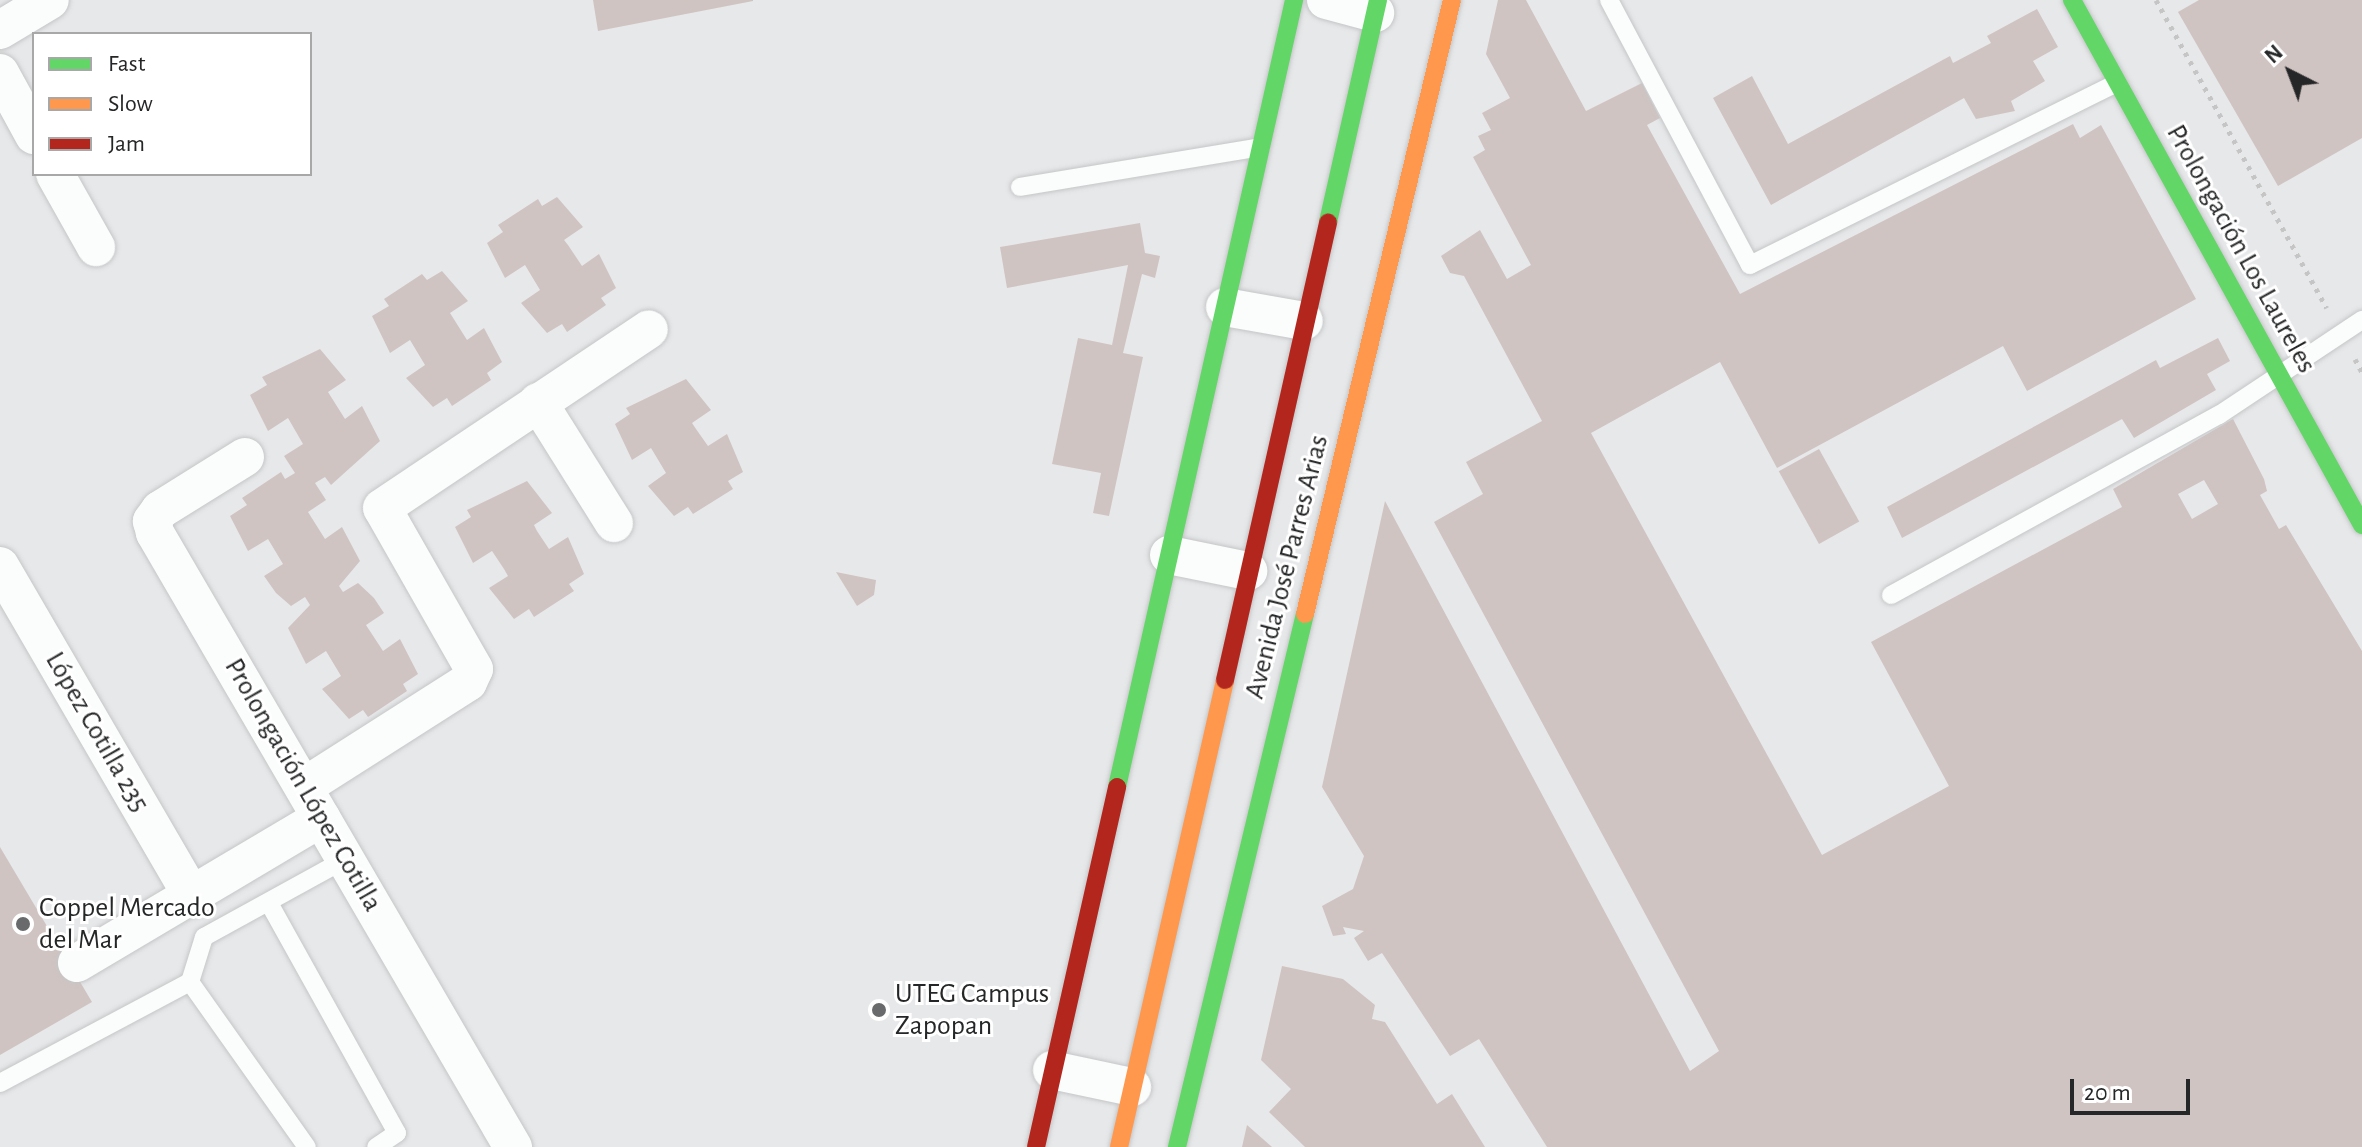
<!DOCTYPE html>
<meta charset="utf-8">
<style>
body{margin:0}
#map{position:relative;width:2362px;height:1147px;overflow:hidden;background:#e7e8ea;font-family:"Alegreya Sans",sans-serif}
div>[style]{position:absolute}
.building>*{inset:0;background:#d0c4c2;transform-origin:0 0}
.path>*{height:5px;margin-top:-2.5px;transform-origin:0;background:repeating-linear-gradient(90deg,#c5c5c6 0 4px,transparent 0 10px)}
.roads{filter:drop-shadow(0 0 2px #c5c6c7) drop-shadow(0 0 2px #c5c6c7)}
.lane>*{height:18px;margin:-9px;padding:0 9px;transform-origin:9px;border-radius:9px;background:#fbfcfc}
.street>*{height:38px;margin:-19px;padding:0 19px;transform-origin:19px;border-radius:19px;background:#fbfcfc}
.fast>*{height:18px;margin:-9px;padding:0 9px;transform-origin:9px;border-radius:9px;background:#63d668}
.slow>*{height:18px;margin:-9px;padding:0 9px;transform-origin:9px;border-radius:9px;background:#ff974d}
.jam>*{height:18px;margin:-9px;padding:0 9px;transform-origin:9px;border-radius:9px;background:#b3261e}
.dots>*{width:22px;height:22px;translate:-50% -50%;box-sizing:border-box;border:4px solid #fff;border-radius:50%}
span{translate:-50% -50%;white-space:nowrap;text-align:center;line-height:1.15;-webkit-text-stroke:6px #fff;paint-order:stroke}
.street-label{font-size:28px;color:#252627}
.poi-label{font-size:28px;color:#252627}
.left{translate:0 -50%;text-align:left}
.legend{position:absolute;left:32px;top:32px;width:280px;height:144px;box-sizing:border-box;background:#fff;border:2px solid #a8a8a9;margin:0;padding:10px 14px;list-style:none;font-size:24px;color:#252627}
.legend li{display:flex;align-items:center;gap:16px;height:40px}
.legend b{width:40px;border:2px solid #a8a8a9}
.north{position:absolute;left:2250px;top:32px;width:80px;height:80px;-webkit-text-stroke:6px #fff;paint-order:stroke;rotate:318deg;font-size:22px;font-weight:700;line-height:32px;text-align:center;color:#252627}
.north::after{content:'';display:block;margin:auto;width:28px;height:36px;background:#252627;clip-path:polygon(50% 0,100% 100%,50% 72%,0 100%)}
.scale{position:absolute;left:2070px;top:1079px;width:120px;height:36px;box-sizing:border-box;border:4px solid #252627;border-top:0;padding-left:10px;font-size:24px;line-height:28px;white-space:nowrap;color:#252627;-webkit-text-stroke:6px #fff;paint-order:stroke}
</style>
<div id="map">
<div class="building">
<div style="clip-path:polygon(593px 0,753px 0,753px 1px,598px 31px)"></div>
<div style="clip-path:polygon(evenodd,1498px 0,1526px 0,1586px 111px,1642px 83px,1660px 118px,1647px 125px,1740px 294px,2073px 124px,2080px 138px,2101px 125px,2196px 299px,2027px 391px,2003px 346px,1777px 468px,1720px 362px,1591px 433px,1822px 855px,1949px 786px,1871px 642px,2122px 507px,2113px 489px,2233px 419px,2264px 479px,2267px 491px,2260px 495px,2279px 529px,2286px 525px,2362px 651px,2362px 1147px,1547px 1147px,1479px 1039px,1450px 1056px,1382px 953px,1368px 961px,1354px 938px,1364px 931px,1343px 927px,1346px 934px,1333px 936px,1322px 906px,1353px 889px,1364px 856px,1322px 787px,1385px 501px,1690px 1071px,1719px 1051px,1434px 522px,1483px 494px,1466px 462px,1542px 421px,1464px 276px,1450px 273px,1441px 256px,1480px 230px,1507px 279px,1531px 265px,1473px 157px,1485px 150px,1478px 136px,1491px 130px,1482px 113px,1510px 98px,1486px 54px,1498px 0,2204px 480px,2218px 504px,2192px 519px,2178px 494px,2204px 480px)"></div>
<div style="clip-path:polygon(2199px 0,2362px 0,2362px 138px,2278px 186px,2178px 12px)"></div>
<div style="clip-path:polygon(2037px 9px,2058px 47px,2033px 61px,2045px 81px,2011px 101px,2015px 111px,1976px 119px,1964px 98px,1771px 205px,1713px 98px,1752px 76px,1788px 144px,1950px 56px,1953px 63px,1991px 43px,1987px 36px)"></div>
<div style="clip-path:polygon(557px 197px,583px 227px,564px 240px,568px 245px,582px 266px,599px 254px,616px 288px,601px 298px,606px 305px,567px 332px,562px 324px,547px 333px,521px 303px,540px 290px,525px 265px,505px 278px,487px 243px,503px 232px,498px 225px,538px 199px,542px 206px)"></div>
<div style="clip-path:polygon(1140px 223px,1145px 253px,1160px 256px,1155px 278px,1142px 274px,1123px 353px,1143px 357px,1109px 516px,1093px 513px,1101px 473px,1052px 464px,1078px 338px,1112px 345px,1128px 265px,1007px 288px,1000px 247px)"></div>
<div style="clip-path:polygon(442px 271px,468px 301px,450px 313px,467px 340px,484px 328px,502px 362px,487px 373px,491px 380px,452px 406px,447px 398px,433px 407px,406px 378px,425px 365px,410px 340px,390px 353px,372px 316px,389px 306px,384px 299px,422px 274px,427px 280px)"></div>
<div style="clip-path:polygon(2218px 338px,2230px 361px,2207px 374px,2216px 390px,2134px 438px,2122px 419px,1902px 538px,1887px 507px,2156px 360px,2160px 368px)"></div>
<div style="clip-path:polygon(320px 349px,346px 380px,328px 392px,345px 419px,362px 406px,380px 441px,331px 485px,325px 477px,315px 483px,326px 500px,308px 512px,325px 539px,342px 527px,360px 561px,339px 586px,343px 592px,358px 583px,374px 598px,384px 613px,366px 625px,383px 651px,400px 639px,418px 674px,403px 684px,407px 691px,368px 717px,363px 710px,349px 719px,322px 689px,341px 676px,326px 651px,306px 664px,288px 628px,310px 605px,305px 597px,291px 606px,276px 593px,264px 576px,283px 564px,268px 539px,248px 551px,230px 516px,247px 505px,242px 498px,281px 472px,285px 479px,295px 473px,284px 456px,303px 444px,288px 418px,268px 431px,250px 395px,267px 385px,262px 377px)"></div>
<div style="clip-path:polygon(686px 379px,711px 410px,692px 423px,696px 429px,708px 446px,727px 434px,743px 472px,728px 481px,733px 489px,693px 514px,688px 507px,674px 516px,648px 486px,666px 473px,651px 448px,632px 460px,615px 424px,630px 414px,626px 408px)"></div>
<div style="left:1819px;top:449px;width:83px;height:46px;rotate:61deg"></div>
<div style="clip-path:polygon(527px 481px,552px 513px,534px 525px,537px 531px,549px 549px,568px 537px,584px 574px,569px 584px,574px 591px,534px 617px,529px 609px,514px 619px,489px 588px,508px 576px,504px 569px,492px 551px,473px 563px,455px 527px,471px 517px,467px 510px)"></div>
<div style="clip-path:polygon(836px 572px,876px 580px,874px 595px,857px 606px)"></div>
<div style="clip-path:polygon(0 847px,92px 1002px,0 1055px)"></div>
<div style="clip-path:polygon(1282px 966px,1343px 979px,1375px 1005px,1372px 1019px,1385px 1022px,1437px 1104px,1452px 1094px,1485px 1147px,1305px 1147px,1269px 1112px,1291px 1089px,1261px 1060px)"></div>
<div style="clip-path:polygon(1247px 1125px,1272px 1147px,1242px 1147px)"></div>
</div>
<div class="path">
<div style="left:2156px;top:0;width:352px;rotate:61deg"></div>
<div style="left:2355px;top:359px;width:15px;rotate:62deg"></div>
</div>
<div class="roads">
<div class="lane">
<div style="left:1609px;top:0;width:300px;rotate:62deg"></div>
<div style="left:1750px;top:265px;width:410px;rotate:-26.4deg"></div>
<div style="left:1020px;top:187px;width:244px;rotate:-9.4deg"></div>
<div style="left:1891px;top:595px;width:374px;rotate:-28.8deg"></div>
<div style="left:2219px;top:415px;width:172px;rotate:-33.6deg"></div>
<div style="left:269px;top:903px;width:263px;rotate:60.9deg"></div>
<div style="left:397px;top:1133px;width:25px;rotate:146deg"></div>
<div style="left:190px;top:982px;width:202px;rotate:54.7deg"></div>
<div style="left:0;top:1083px;width:215px;rotate:-28deg"></div>
<div style="left:190px;top:982px;width:47px;rotate:-72.7deg"></div>
<div style="left:204px;top:937px;width:162px;rotate:-28.8deg"></div>
</div>
<div class="street">
<div style="left:1326px;top:0;width:51px;rotate:14.9deg"></div>
<div style="left:0;top:30px;width:58px;rotate:-31deg"></div>
<div style="left:0;top:73px;width:71px;rotate:61.3deg"></div>
<div style="left:55px;top:174px;width:84px;rotate:60.7deg"></div>
<div style="left:1225px;top:307px;width:80px;rotate:10deg"></div>
<div style="left:538px;top:402px;width:143px;rotate:57.9deg"></div>
<div style="left:245px;top:457px;width:100px;rotate:148.1deg"></div>
<div style="left:160px;top:510px;width:14px;rotate:126deg"></div>
<div style="left:152px;top:521px;width:12px;rotate:76deg"></div>
<div style="left:155px;top:533px;width:711px;rotate:59.76deg"></div>
<div style="left:1169px;top:555px;width:81px;rotate:11.4deg"></div>
<div style="left:0;top:566px;width:384px;rotate:59.8deg"></div>
<div style="left:305px;top:786px;width:193px;rotate:-32.5deg"></div>
<div style="left:468px;top:682px;width:14px;rotate:-65deg"></div>
<div style="left:474px;top:669px;width:185px;rotate:-119.7deg"></div>
<div style="left:382px;top:508px;width:321px;rotate:-33.8deg"></div>
<div style="left:77px;top:963px;width:284px;rotate:-30.7deg"></div>
<div style="left:1052px;top:1070px;width:82px;rotate:12deg"></div>
</div>
<div class="fast">
<div style="left:2072px;top:0;width:600px;rotate:61.08deg"></div>
<div style="left:1328px;top:222px;width:228px;rotate:-77.3deg"></div>
<div style="left:1117px;top:787px;width:807px;rotate:-77.32deg"></div>
<div style="left:1177px;top:1147px;width:548px;rotate:-76.5deg"></div>
</div>
<div class="slow">
<div style="left:1305px;top:614px;width:631px;rotate:-76.54deg"></div>
<div style="left:1119px;top:1147px;width:479px;rotate:-77.2deg"></div>
</div>
<div class="jam">
<div style="left:1225px;top:680px;width:469px;rotate:-77.3deg"></div>
<div style="left:1036px;top:1147px;width:369px;rotate:-77.3deg"></div>
</div>
</div>
<div class="dots">
<div style="left:23px;top:924px;background:#696a6b"></div>
<div style="left:879px;top:1010px;background:#696a6b"></div>
</div>
<div class="street-label">
<span style="left:2241px;top:249px;rotate:61deg">Prolongación Los Laureles</span>
<span style="left:1287px;top:567px;rotate:-76deg">Avenida José Parres Arias</span>
<span style="left:97px;top:732px;rotate:60deg">López Cotilla 235</span>
<span style="left:303px;top:785px;rotate:60deg">Prolongación López Cotilla</span>
</div>
<div class="poi-label">
<span class="left" style="left:39px;top:924px">Coppel Mercado<br>del Mar</span>
<span class="left" style="left:895px;top:1010px">UTEG Campus<br>Zapopan</span>
</div>
<ul class="legend">
<li><b style="height:10px;background:#63d668"></b>Fast</li>
<li><b style="height:10px;background:#ff974d"></b>Slow</li>
<li><b style="height:10px;background:#b3261e"></b>Jam</li>
</ul>
<div class="north">N</div>
<div class="scale">20 m</div>
</div>
